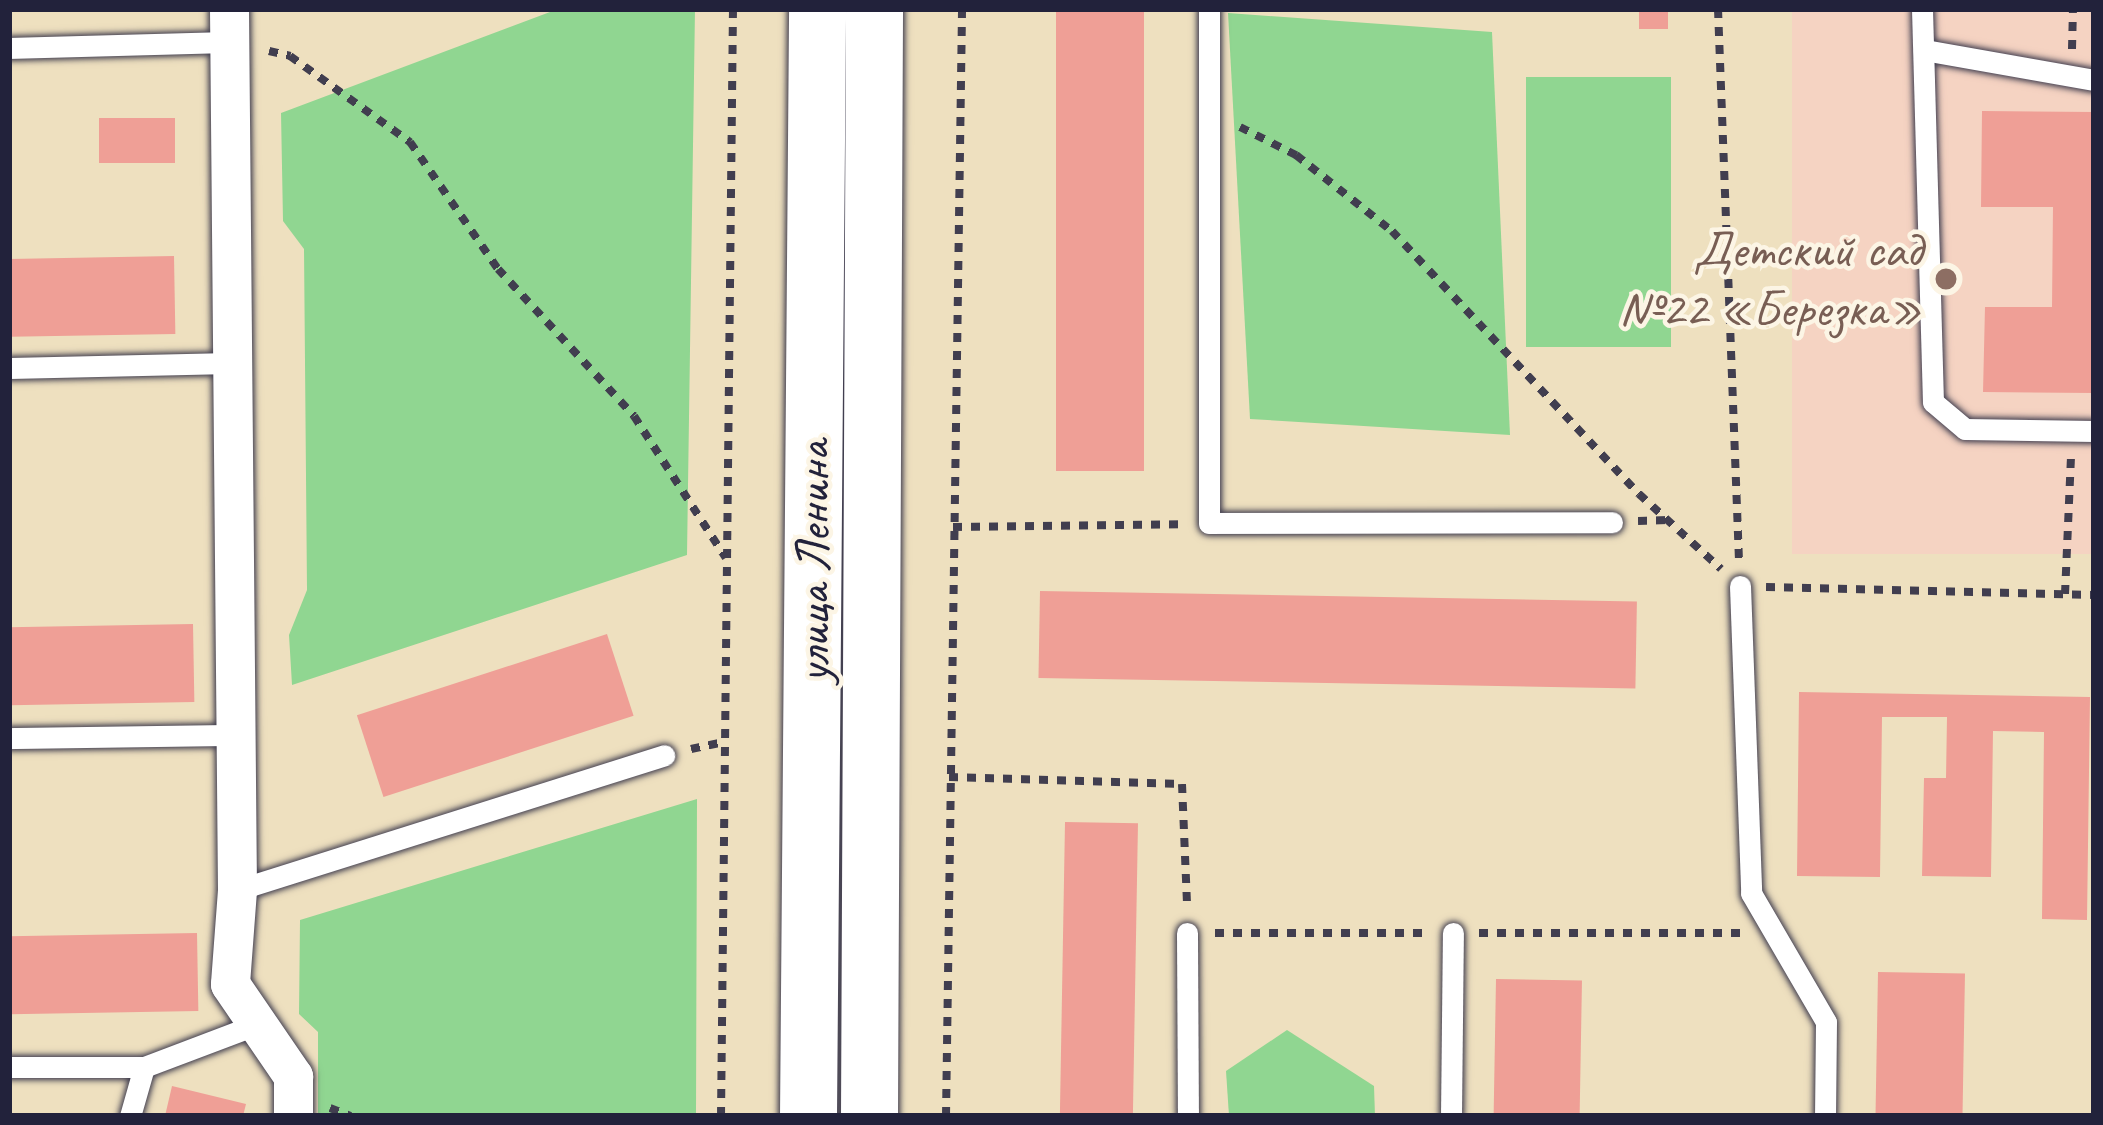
<!DOCTYPE html>
<meta charset="utf-8">
<style>
body{margin:0}
#map{position:relative;width:2103px;height:1125px;overflow:hidden;background:#eee0bf;font-family:Caveat,sans-serif}
div>[style]{position:absolute}
.built>*{inset:0;background:#f5d3c2;transform-origin:0 0}
.green>*{inset:0;background:#90d691;transform-origin:0 0}
.building>*{inset:0;background:#ef9f96;transform-origin:0 0}
.path>*{height:8px;margin-top:-4px;transform-origin:0;background:repeating-linear-gradient(90deg,#413e4f 0 9px,transparent 0 18px)}
.roads{filter:drop-shadow(0 0 3px #413e4f) drop-shadow(0 0 3px #413e4f)}
.lane>*{height:21px;margin:-10.5px;padding:0 10.5px;transform-origin:10.5px;border-radius:10.5px;background:#fff}
.street>*{height:39px;margin:-19.5px;padding:0 19.5px;transform-origin:19.5px;border-radius:19.5px;background:#fff}
.secondary>*{height:57px;margin:-28.5px;padding:0 28.5px;transform-origin:28.5px;border-radius:28.5px;background:#fff}
.dots>*{width:33px;height:33px;translate:-50% -50%;box-sizing:border-box;border:6px solid #fcf5e5;border-radius:50%}
span{translate:-50% -50%;white-space:nowrap;text-align:center;line-height:1.15;-webkit-text-stroke:9px #fcf5e5;paint-order:stroke}
.education-label{font-size:51px;color:#785e54}
.right{translate:-100% -50%;text-align:right}
.street-label{font-size:51px;color:#22223b}
.frame{position:absolute;inset:0;border:12px solid #22223b;pointer-events:none}
</style>
<div id="map">
<div class="built">
<div style="left:1792px;top:9px;width:302px;height:545px"></div>
</div>
<div class="green">
<div style="clip-path:polygon(558px 9px,695px 9px,687px 555px,292px 685px,289px 635px,307px 590px,304px 249px,283px 221px,281px 113px)"></div>
<div style="clip-path:polygon(1228px 13px,1492px 32px,1510px 435px,1250px 419px)"></div>
<div style="left:1526px;top:77px;width:145px;height:270px"></div>
<div style="clip-path:polygon(697px 799px,696px 1116px,318px 1116px,318px 1032px,299px 1014px,300px 920px)"></div>
<div style="clip-path:polygon(1287px 1030px,1374px 1086px,1375px 1116px,1229px 1116px,1226px 1071px)"></div>
</div>
<div class="building">
<div style="left:1056px;top:9px;width:88px;height:462px"></div>
<div style="left:1639px;top:9px;width:29px;height:20px"></div>
<div style="clip-path:polygon(1982px 111px,2094px 112px,2094px 393px,1983px 392px,1985px 307px,2052px 307px,2053px 207px,1981px 207px)"></div>
<div style="left:99px;top:118px;width:76px;height:45px"></div>
<div style="left:174px;top:256px;width:78px;height:165px;rotate:89deg"></div>
<div style="left:1040px;top:591px;width:597px;height:87px;rotate:1deg"></div>
<div style="left:193px;top:624px;width:78px;height:184px;rotate:89deg"></div>
<div style="left:607px;top:634px;width:86px;height:263px;rotate:72deg"></div>
<div style="clip-path:polygon(1799px 692px,2090px 697px,2087px 920px,2042px 919px,2044px 732px,1993px 731px,1991px 877px,1922px 876px,1924px 778px,1946px 778px,1947px 717px,1882px 717px,1880px 877px,1797px 876px)"></div>
<div style="left:1065px;top:822px;width:73px;height:294px;rotate:1deg"></div>
<div style="left:197px;top:933px;width:78px;height:188px;rotate:89deg"></div>
<div style="left:1878px;top:972px;width:87px;height:144px;rotate:1deg"></div>
<div style="left:1496px;top:979px;width:86px;height:137px;rotate:1deg"></div>
<div style="clip-path:polygon(172px 1086px,246px 1104px,243px 1116px,165px 1116px)"></div>
</div>
<div class="path">
<div style="left:1718px;top:9px;width:552px;rotate:87.82deg"></div>
<div style="left:2072px;top:49px;width:40px;rotate:-88.6deg"></div>
<div style="left:269px;top:51px;width:22px;rotate:13deg"></div>
<div style="left:290px;top:56px;width:148px;rotate:35.6deg"></div>
<div style="left:410px;top:142px;width:155px;rotate:55.3deg"></div>
<div style="left:498px;top:269px;width:200px;rotate:47.2deg"></div>
<div style="left:634px;top:416px;width:169px;rotate:57.1deg"></div>
<div style="left:1240px;top:127px;width:63px;rotate:26.6deg"></div>
<div style="left:1296px;top:155px;width:122px;rotate:38.4deg"></div>
<div style="left:1392px;top:231px;width:361px;rotate:46.8deg"></div>
<div style="left:1639px;top:494px;width:111px;rotate:42.4deg"></div>
<div style="left:1638px;top:521px;width:30px;rotate:-2deg"></div>
<div style="left:953px;top:527px;width:230px;rotate:-0.7deg"></div>
<div style="left:1766px;top:587px;width:328px;rotate:1.4deg"></div>
<div style="left:2065px;top:594px;width:138px;rotate:-87.5deg"></div>
<div style="left:691px;top:749px;width:35px;rotate:-12deg"></div>
<div style="left:949px;top:777px;width:233px;rotate:1.7deg"></div>
<div style="left:1182px;top:784px;width:121px;rotate:87.6deg"></div>
<div style="left:1215px;top:933px;width:207px"></div>
<div style="left:1479px;top:933px;width:261px"></div>
<div style="left:330px;top:1108px;width:22px;rotate:21deg"></div>
<div style="left:721px;top:1116px;width:1107px;rotate:-89.38deg"></div>
<div style="left:946px;top:1116px;width:1107px;rotate:-89.17deg"></div>
</div>
<div class="roads">
<div class="lane">
<div style="left:1209px;top:9px;width:514px;rotate:90deg"></div>
<div style="left:1209px;top:523px;width:403px;rotate:-0.1deg"></div>
<div style="left:1922px;top:9px;width:393px;rotate:88.4deg"></div>
<div style="left:1933px;top:402px;width:42px;rotate:40.2deg"></div>
<div style="left:1965px;top:429px;width:129px;rotate:0.9deg"></div>
<div style="left:9px;top:48px;width:217px;rotate:-1.6deg"></div>
<div style="left:1924px;top:50px;width:173px;rotate:10deg"></div>
<div style="left:9px;top:368px;width:222px;rotate:-1.3deg"></div>
<div style="left:1740px;top:586px;width:307px;rotate:87.9deg"></div>
<div style="left:1751px;top:893px;width:149px;rotate:59.8deg"></div>
<div style="left:1826px;top:1022px;width:94px;rotate:90.6deg"></div>
<div style="left:9px;top:738px;width:225px;rotate:-0.8deg"></div>
<div style="left:237px;top:890px;width:448px;rotate:-17.5deg"></div>
<div style="left:1187px;top:933px;width:183px;rotate:89.7deg"></div>
<div style="left:9px;top:1067px;width:135px"></div>
<div style="left:144px;top:1067px;width:51px;rotate:105.9deg"></div>
<div style="left:144px;top:1067px;width:122px;rotate:-20.7deg"></div>
<div style="left:1451px;top:1116px;width:183px;rotate:-89.4deg"></div>
</div>
<div class="street">
<div style="left:229px;top:9px;width:881px;rotate:89.48deg"></div>
<div style="left:237px;top:890px;width:94px;rotate:94.3deg"></div>
<div style="left:230px;top:984px;width:112px;rotate:55.6deg"></div>
<div style="left:293px;top:1076px;width:40px;rotate:90deg"></div>
</div>
<div class="secondary">
<div style="left:808px;top:1116px;width:1107px;rotate:-89.53deg"></div>
<div style="left:869px;top:1116px;width:1107px;rotate:-89.74deg"></div>
</div>
</div>
<div class="dots">
<div style="left:1946px;top:279px;background:#8d6e63"></div>
</div>
<div class="education-label">
<span class="right" style="left:1922px;top:279px">Детский сад<br>№22 «Березка»</span>
</div>
<div class="street-label">
<span style="left:812px;top:562px;rotate:-90deg">улица Ленина</span>
</div>
<div class="frame"></div>
</div>
